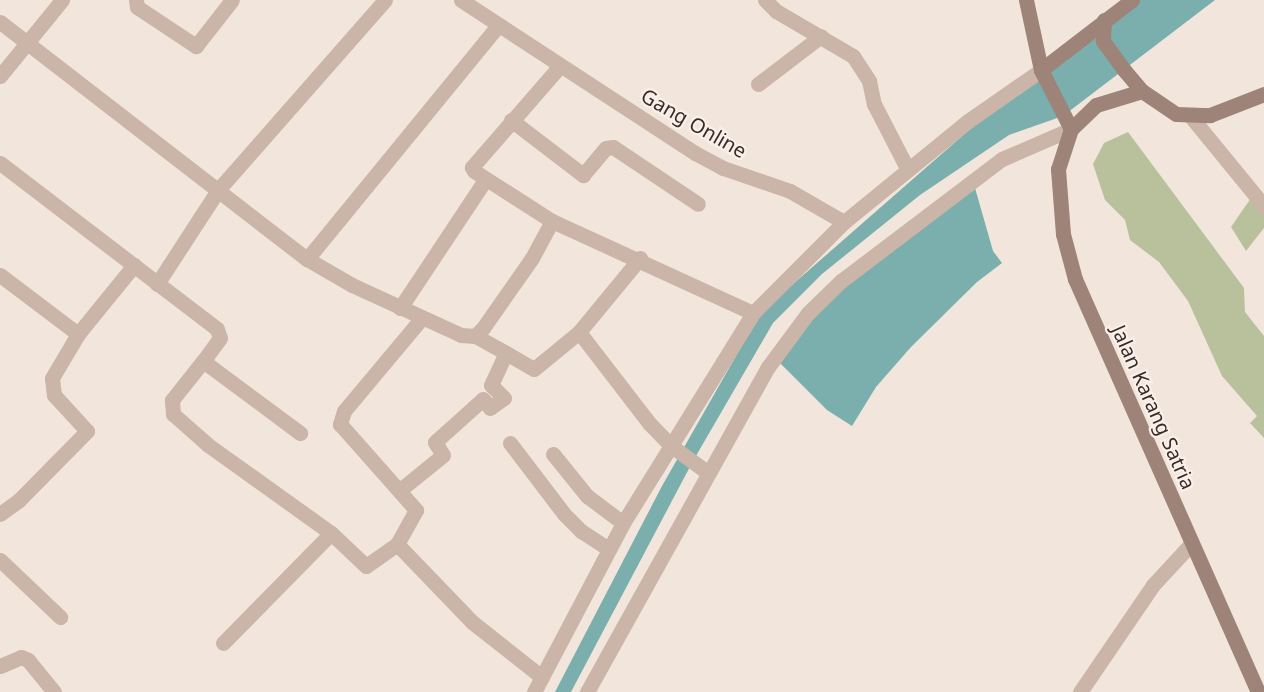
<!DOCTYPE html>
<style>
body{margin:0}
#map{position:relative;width:1264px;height:692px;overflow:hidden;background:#f2e6dc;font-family:"Noto Sans",sans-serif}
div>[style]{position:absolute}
.green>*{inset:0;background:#b8c19c}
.water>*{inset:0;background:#7bafad}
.street>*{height:15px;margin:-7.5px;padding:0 7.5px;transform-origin:7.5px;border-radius:7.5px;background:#cab5a8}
.secondary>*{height:15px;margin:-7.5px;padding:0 7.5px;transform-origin:7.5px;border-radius:7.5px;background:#9e8379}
span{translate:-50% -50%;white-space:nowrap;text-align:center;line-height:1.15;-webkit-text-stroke:4.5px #faf0e9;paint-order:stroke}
.street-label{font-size:20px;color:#372c28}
</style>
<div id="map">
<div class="green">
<div style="clip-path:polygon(1128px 132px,1244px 288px,1245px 312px,1264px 336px,1264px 438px,1250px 423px,1257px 416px,1222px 376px,1188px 301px,1159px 262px,1130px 240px,1125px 220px,1105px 200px,1093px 164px,1104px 143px)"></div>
<div style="clip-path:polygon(1253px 195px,1264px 206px,1264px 228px,1246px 251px,1231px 227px)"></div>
</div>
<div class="water">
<div style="clip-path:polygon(1132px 0,1215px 0,1063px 116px,1009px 135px,920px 195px,822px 274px,773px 323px,693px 461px,571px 692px,555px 692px,662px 486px,761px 312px,969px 130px)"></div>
<div style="clip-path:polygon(973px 181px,993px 251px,1002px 263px,977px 282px,911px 347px,876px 387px,852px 426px,827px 410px,776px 359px,808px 313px)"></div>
</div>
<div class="street">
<div style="left:136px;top:0;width:7px;rotate:82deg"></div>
<div style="left:137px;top:7px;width:71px;rotate:33.5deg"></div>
<div style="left:196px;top:46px;width:58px;rotate:-52deg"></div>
<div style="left:461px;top:0;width:280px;rotate:33.2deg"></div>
<div style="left:695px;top:153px;width:32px;rotate:28deg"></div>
<div style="left:723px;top:168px;width:71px;rotate:18.9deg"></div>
<div style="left:790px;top:191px;width:62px;rotate:29.9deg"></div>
<div style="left:765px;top:0;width:16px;rotate:45deg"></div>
<div style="left:776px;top:11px;width:89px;rotate:30.3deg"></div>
<div style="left:853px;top:56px;width:30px;rotate:57deg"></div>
<div style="left:869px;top:81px;width:24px;rotate:78deg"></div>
<div style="left:874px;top:104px;width:74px;rotate:62.7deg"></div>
<div style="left:0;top:22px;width:388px;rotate:37.7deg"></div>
<div style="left:307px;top:259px;width:52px;rotate:30deg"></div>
<div style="left:352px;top:285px;width:120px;rotate:24.6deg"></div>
<div style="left:461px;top:335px;width:14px;rotate:4deg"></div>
<div style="left:475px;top:336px;width:11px;rotate:-45deg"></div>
<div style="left:483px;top:328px;width:85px;rotate:-55deg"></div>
<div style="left:532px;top:258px;width:42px;rotate:-61.6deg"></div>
<div style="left:559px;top:67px;width:133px;rotate:131deg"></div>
<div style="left:472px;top:167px;width:4px;rotate:63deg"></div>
<div style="left:474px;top:171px;width:93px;rotate:32.7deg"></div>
<div style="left:552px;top:221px;width:221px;rotate:24.6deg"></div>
<div style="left:0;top:76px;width:98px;rotate:-50.8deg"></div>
<div style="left:758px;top:84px;width:79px;rotate:-37.3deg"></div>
<div style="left:1192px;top:118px;width:114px;rotate:50.7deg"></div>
<div style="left:511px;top:120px;width:91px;rotate:37.4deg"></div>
<div style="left:583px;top:175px;width:35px;rotate:-50deg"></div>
<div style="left:606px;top:148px;width:7px;rotate:-8deg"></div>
<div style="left:613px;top:147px;width:102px;rotate:33.8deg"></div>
<div style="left:0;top:163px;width:273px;rotate:37.4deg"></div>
<div style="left:217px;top:329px;width:9px;rotate:72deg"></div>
<div style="left:220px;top:338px;width:29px;rotate:126deg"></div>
<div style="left:203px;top:361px;width:121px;rotate:36.6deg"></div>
<div style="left:307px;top:259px;width:301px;rotate:-50.7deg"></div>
<div style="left:0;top:275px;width:98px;rotate:37.1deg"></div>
<div style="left:157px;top:284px;width:112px;rotate:-57deg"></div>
<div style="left:218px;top:190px;width:253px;rotate:-48.7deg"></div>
<div style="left:400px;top:308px;width:154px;rotate:-56.4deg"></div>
<div style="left:421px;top:319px;width:120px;rotate:129.9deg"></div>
<div style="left:344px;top:411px;width:14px;rotate:107deg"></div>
<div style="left:340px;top:424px;width:115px;rotate:48.5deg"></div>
<div style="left:416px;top:510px;width:39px;rotate:119deg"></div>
<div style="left:397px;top:544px;width:108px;rotate:46.1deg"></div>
<div style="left:472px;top:622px;width:89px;rotate:38.2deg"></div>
<div style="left:579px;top:332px;width:96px;rotate:-50.5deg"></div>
<div style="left:506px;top:353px;width:32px;rotate:30deg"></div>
<div style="left:534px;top:369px;width:58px;rotate:-39.4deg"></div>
<div style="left:579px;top:332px;width:115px;rotate:52.4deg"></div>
<div style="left:649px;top:423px;width:30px;rotate:46deg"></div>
<div style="left:670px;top:445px;width:46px;rotate:36.1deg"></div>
<div style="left:203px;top:361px;width:50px;rotate:128.5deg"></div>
<div style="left:172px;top:400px;width:14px;rotate:86deg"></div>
<div style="left:173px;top:414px;width:47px;rotate:41.5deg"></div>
<div style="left:208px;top:445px;width:151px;rotate:35.6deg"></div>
<div style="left:331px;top:533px;width:48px;rotate:43.3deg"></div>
<div style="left:366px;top:566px;width:38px;rotate:-35deg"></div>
<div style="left:510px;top:443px;width:89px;rotate:52.7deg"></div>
<div style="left:564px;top:514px;width:24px;rotate:45deg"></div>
<div style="left:581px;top:531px;width:33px;rotate:33deg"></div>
<div style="left:553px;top:454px;width:54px;rotate:51deg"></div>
<div style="left:587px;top:496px;width:45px;rotate:36.9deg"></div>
<div style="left:400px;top:490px;width:55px;rotate:-39.1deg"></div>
<div style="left:443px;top:455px;width:15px;rotate:-122deg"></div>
<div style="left:435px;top:442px;width:64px;rotate:-41.9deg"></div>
<div style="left:483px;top:399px;width:11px;rotate:52deg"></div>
<div style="left:490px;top:408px;width:17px;rotate:-36deg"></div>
<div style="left:504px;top:398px;width:18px;rotate:-135deg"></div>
<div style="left:491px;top:385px;width:35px;rotate:-65deg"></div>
<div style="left:506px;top:353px;width:35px;rotate:-151deg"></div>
<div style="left:0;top:514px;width:24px;rotate:-36deg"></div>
<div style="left:19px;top:500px;width:97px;rotate:-45.4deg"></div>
<div style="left:87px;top:431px;width:49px;rotate:-132.5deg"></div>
<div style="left:54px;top:395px;width:17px;rotate:-97deg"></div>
<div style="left:52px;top:378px;width:51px;rotate:-59.4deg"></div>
<div style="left:78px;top:334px;width:89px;rotate:-50.9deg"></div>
<div style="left:0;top:560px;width:83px;rotate:43.5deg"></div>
<div style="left:223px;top:643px;width:154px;rotate:-45.5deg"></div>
<div style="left:0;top:666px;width:23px;rotate:-23deg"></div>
<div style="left:21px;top:657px;width:8px;rotate:23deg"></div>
<div style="left:28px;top:660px;width:41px;rotate:50.9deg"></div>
<div style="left:534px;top:692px;width:191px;rotate:-62.2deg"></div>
<div style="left:623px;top:523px;width:247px;rotate:-58.2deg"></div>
<div style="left:753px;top:313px;width:129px;rotate:-45deg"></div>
<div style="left:844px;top:222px;width:160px;rotate:-39.2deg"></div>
<div style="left:968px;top:121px;width:89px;rotate:-34.9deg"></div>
<div style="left:587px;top:692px;width:372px;rotate:-60.9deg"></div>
<div style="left:768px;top:367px;width:67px;rotate:-53.5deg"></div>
<div style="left:808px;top:313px;width:46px;rotate:-44.1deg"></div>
<div style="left:841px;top:281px;width:202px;rotate:-37.2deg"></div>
<div style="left:1002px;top:159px;width:75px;rotate:-23.5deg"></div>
<div style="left:1080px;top:692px;width:130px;rotate:-55.7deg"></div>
<div style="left:1153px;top:585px;width:56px;rotate:-47.2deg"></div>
</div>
<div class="secondary">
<div style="left:1026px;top:0;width:72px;rotate:77.9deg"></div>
<div style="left:1041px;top:70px;width:66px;rotate:63deg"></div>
<div style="left:1104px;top:20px;width:21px;rotate:93deg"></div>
<div style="left:1103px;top:41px;width:37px;rotate:54deg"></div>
<div style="left:1125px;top:71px;width:26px;rotate:50deg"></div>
<div style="left:1142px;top:91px;width:41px;rotate:34.1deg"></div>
<div style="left:1176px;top:114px;width:34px;rotate:2deg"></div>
<div style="left:1210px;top:115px;width:58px;rotate:-21.3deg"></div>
<div style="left:1041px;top:70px;width:115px;rotate:-37.6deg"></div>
<div style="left:1142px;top:91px;width:48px;rotate:163.1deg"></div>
<div style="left:1096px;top:105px;width:35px;rotate:136deg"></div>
<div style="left:1071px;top:129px;width:42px;rotate:108deg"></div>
<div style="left:1058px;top:169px;width:65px;rotate:85.6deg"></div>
<div style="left:1063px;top:234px;width:47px;rotate:75.1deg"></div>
<div style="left:1075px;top:279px;width:452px;rotate:66.1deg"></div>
</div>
<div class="street-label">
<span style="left:694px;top:123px;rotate:30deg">Gang Online</span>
<span style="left:1154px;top:407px;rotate:66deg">Jalan Karang Satria</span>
</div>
</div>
